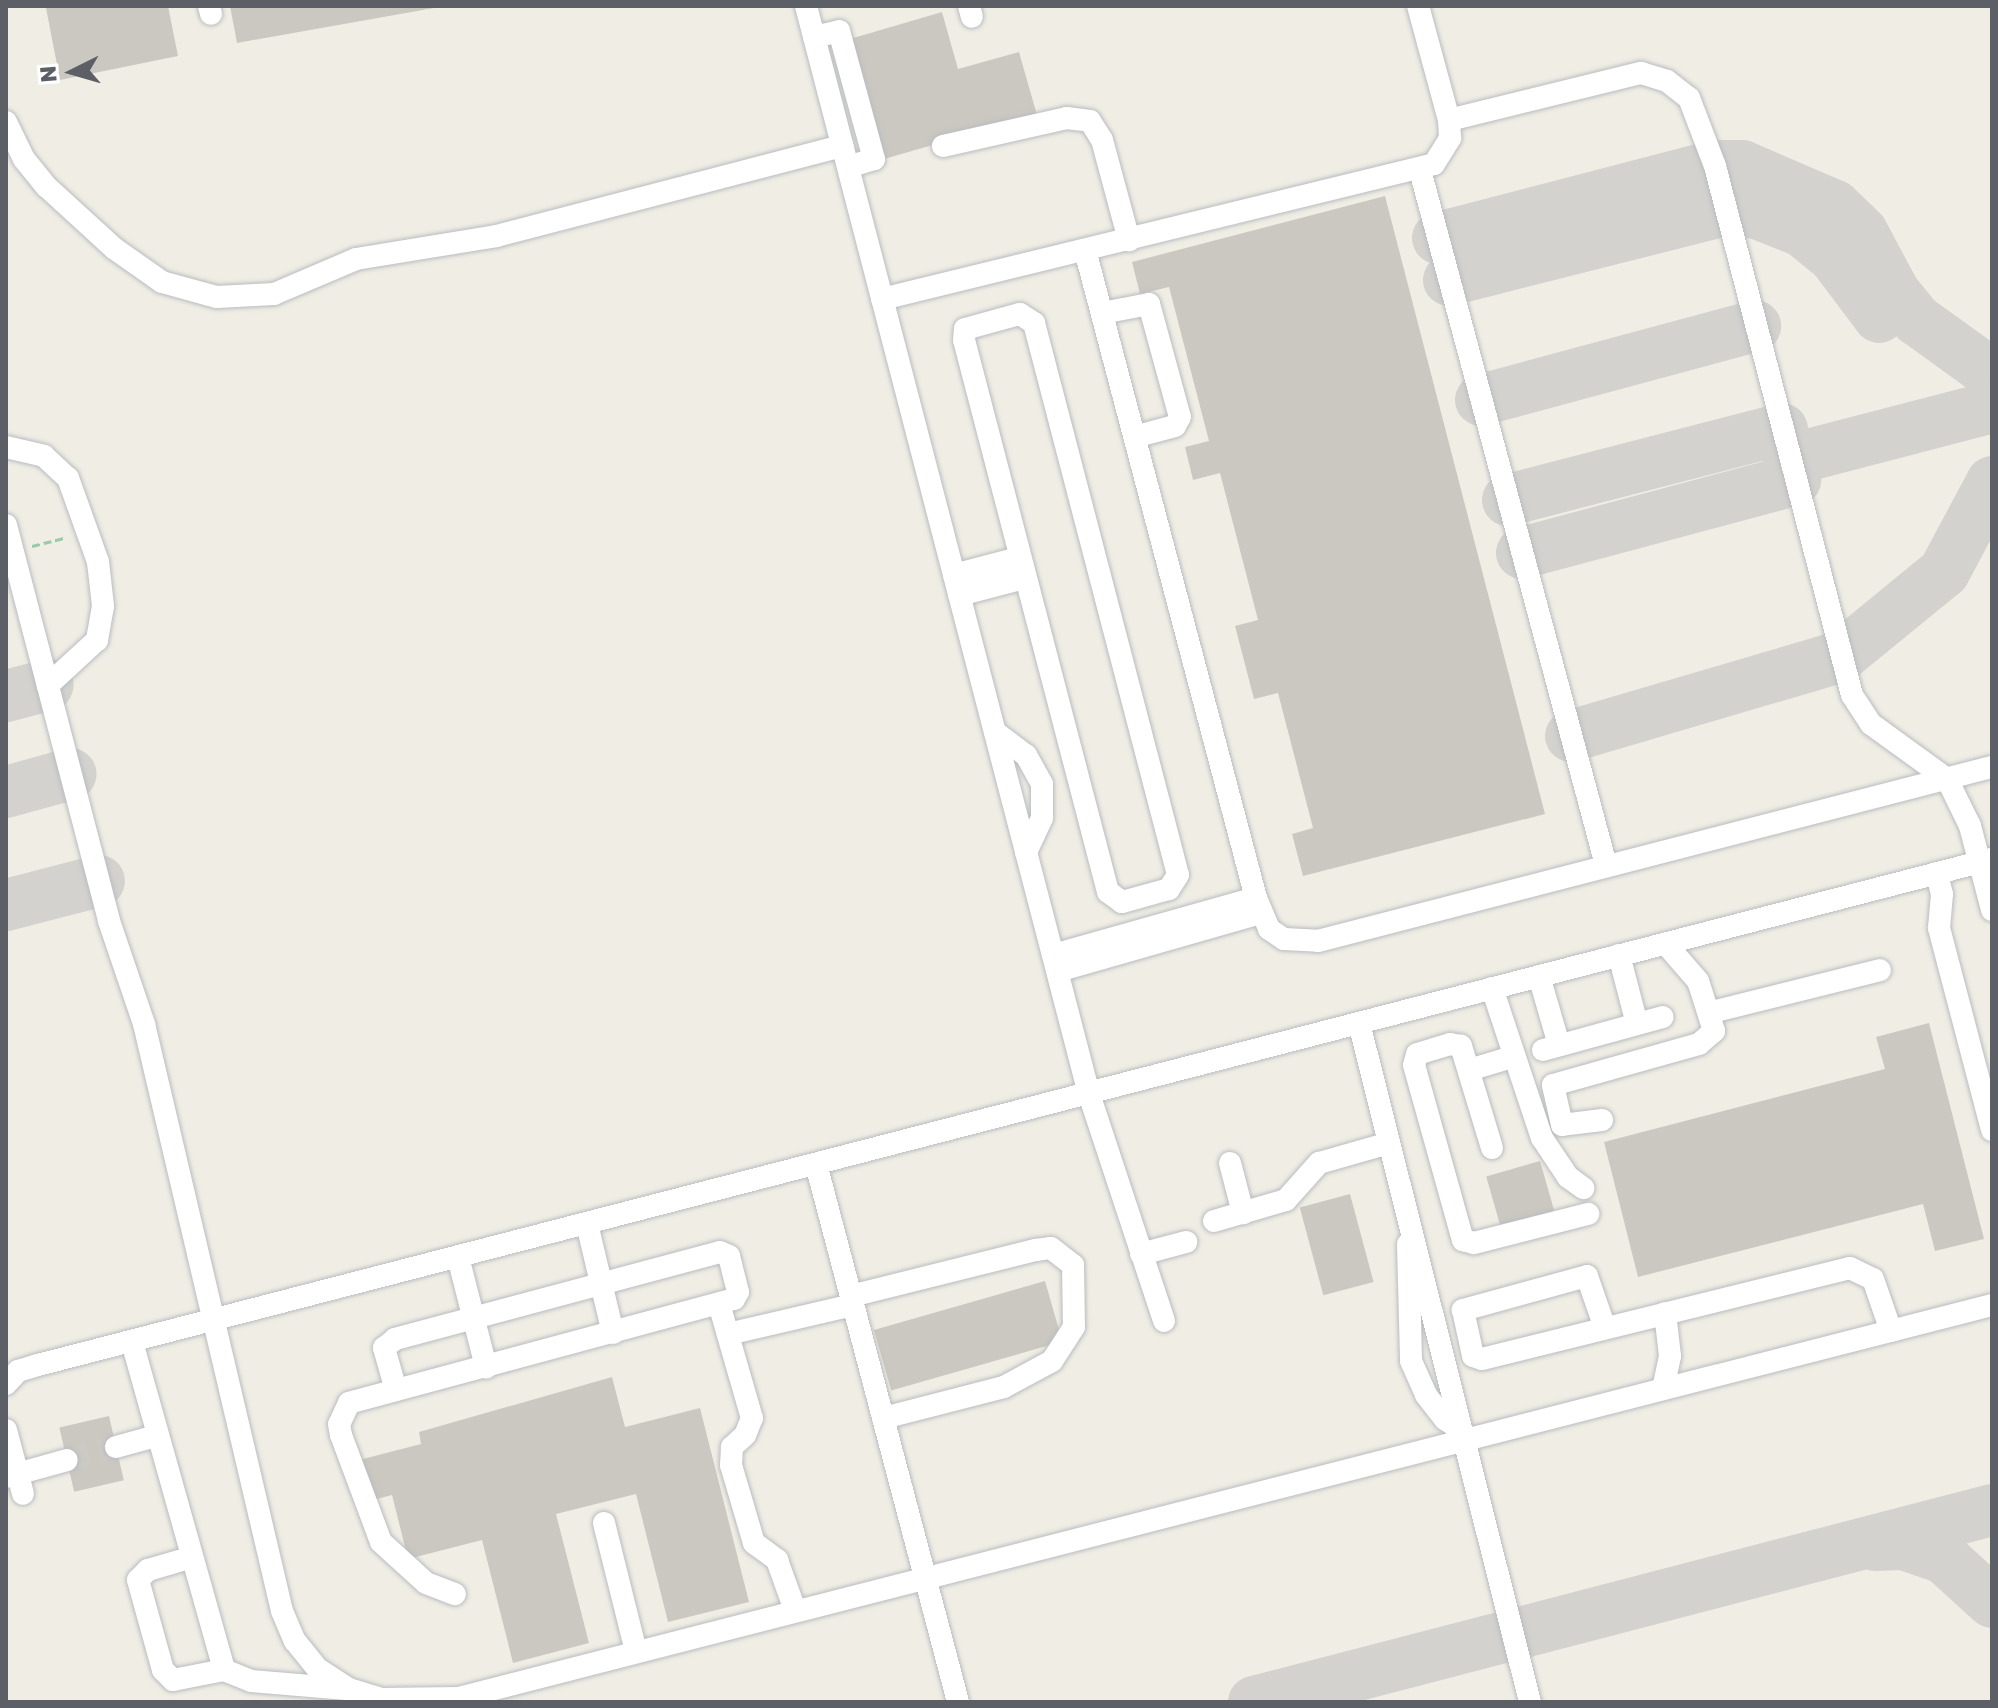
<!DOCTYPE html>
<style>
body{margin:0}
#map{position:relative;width:1998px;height:1708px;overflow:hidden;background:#f0eee4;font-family:"Golos Text",sans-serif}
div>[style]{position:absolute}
.taxiway>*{height:52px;margin:-26px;padding:0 26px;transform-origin:26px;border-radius:26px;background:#d3d2ce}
.building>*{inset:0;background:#cbc8c1;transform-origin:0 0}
.minor-tunnel>*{height:22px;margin-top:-11px;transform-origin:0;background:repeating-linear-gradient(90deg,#cbcac4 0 22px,transparent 0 33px)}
.path>*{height:3px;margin-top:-1.5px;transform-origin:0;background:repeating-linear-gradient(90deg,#97cbaa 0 8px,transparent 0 12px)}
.roads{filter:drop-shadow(0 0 2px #b9bcc1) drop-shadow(0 0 2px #b9bcc1)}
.minor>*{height:22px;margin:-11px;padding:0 11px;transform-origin:11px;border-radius:11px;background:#fff}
span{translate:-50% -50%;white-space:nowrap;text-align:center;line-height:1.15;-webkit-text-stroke:7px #fff;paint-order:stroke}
.frame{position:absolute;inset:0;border:8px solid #5c6066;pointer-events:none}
.north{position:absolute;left:32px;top:32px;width:80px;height:80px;-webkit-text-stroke:6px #fff;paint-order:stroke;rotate:265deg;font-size:22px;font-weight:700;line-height:32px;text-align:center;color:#5c6066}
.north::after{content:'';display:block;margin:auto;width:28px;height:36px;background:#5c6066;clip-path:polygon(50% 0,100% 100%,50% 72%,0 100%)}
</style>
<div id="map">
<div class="taxiway">
<div style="left:1438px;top:238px;width:286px;rotate:-14.6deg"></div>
<div style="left:1715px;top:166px;width:27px"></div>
<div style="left:1742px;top:166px;width:101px;rotate:23.3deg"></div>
<div style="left:1835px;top:206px;width:37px;rotate:44deg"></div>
<div style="left:1862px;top:232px;width:68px;rotate:61.9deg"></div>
<div style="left:1894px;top:292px;width:36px;rotate:51deg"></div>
<div style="left:1917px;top:320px;width:92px;rotate:35.8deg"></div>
<div style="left:1449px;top:280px;width:286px;rotate:-14.2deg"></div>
<div style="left:1726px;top:210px;width:31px;rotate:6deg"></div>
<div style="left:1757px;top:213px;width:48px;rotate:21.8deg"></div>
<div style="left:1802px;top:231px;width:41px;rotate:39.1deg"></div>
<div style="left:1834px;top:257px;width:75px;rotate:53.1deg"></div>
<div style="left:1481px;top:400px;width:284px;rotate:-15.1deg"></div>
<div style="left:1789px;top:460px;width:210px;rotate:-14.6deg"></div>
<div style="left:1508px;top:500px;width:283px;rotate:-14.5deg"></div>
<div style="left:1522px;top:553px;width:283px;rotate:-15deg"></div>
<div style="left:6px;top:696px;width:43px;rotate:-14.7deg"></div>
<div style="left:1571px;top:736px;width:280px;rotate:-16.4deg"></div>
<div style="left:1840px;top:657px;width:134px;rotate:-39.3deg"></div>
<div style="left:1944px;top:572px;width:102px;rotate:-61.9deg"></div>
<div style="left:6px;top:792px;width:67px;rotate:-15.5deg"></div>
<div style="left:6px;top:905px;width:96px;rotate:-14.5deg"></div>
<div style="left:1875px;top:1545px;width:28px;rotate:-2deg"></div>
<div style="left:1903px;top:1544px;width:43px;rotate:18.9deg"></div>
<div style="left:1944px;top:1558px;width:65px;rotate:42.5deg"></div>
<div style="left:1254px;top:1702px;width:763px;rotate:-14.58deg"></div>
</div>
<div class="building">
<div style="clip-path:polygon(168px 6px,178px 56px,60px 80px,46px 8px)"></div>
<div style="clip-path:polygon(230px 6px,434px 6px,434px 8px,237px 43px)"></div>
<div style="clip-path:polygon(942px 12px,958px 69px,1019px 52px,1037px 115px,884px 159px,850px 39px)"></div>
<div style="clip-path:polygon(1385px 196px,1545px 814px,1303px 876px,1292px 834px,1313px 828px,1278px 693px,1254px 699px,1235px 626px,1258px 620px,1220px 473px,1193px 480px,1185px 447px,1209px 441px,1169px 287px,1140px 294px,1132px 262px)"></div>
<div style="clip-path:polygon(1929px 1023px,1984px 1239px,1935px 1251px,1923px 1204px,1638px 1277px,1604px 1142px,1885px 1069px,1876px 1037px)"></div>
<div style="left:1540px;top:1161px;width:53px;height:56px;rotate:74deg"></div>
<div style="left:1350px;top:1194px;width:91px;height:52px;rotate:75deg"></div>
<div style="left:1045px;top:1281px;width:63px;height:178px;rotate:74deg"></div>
<div style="clip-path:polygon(612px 1377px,625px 1427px,700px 1408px,749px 1602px,668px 1622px,636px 1494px,556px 1514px,589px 1643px,513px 1663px,482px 1540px,408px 1559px,392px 1495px,369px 1501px,359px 1460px,421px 1444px,419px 1432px)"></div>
<div style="left:109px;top:1416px;width:66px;height:51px;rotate:77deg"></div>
</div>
<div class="minor-tunnel">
<div style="left:67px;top:1460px;width:51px;rotate:-14.9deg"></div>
</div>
<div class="path">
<div style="left:32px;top:546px;width:36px;rotate:-14deg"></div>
</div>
<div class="roads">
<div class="minor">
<div style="left:209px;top:6px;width:8px;rotate:76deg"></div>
<div style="left:806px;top:6px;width:1124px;rotate:75.42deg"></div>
<div style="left:1089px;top:1094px;width:239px;rotate:71.7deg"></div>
<div style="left:969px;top:6px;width:11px;rotate:75deg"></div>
<div style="left:814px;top:37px;width:26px;rotate:-13deg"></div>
<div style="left:839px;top:31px;width:133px;rotate:74.7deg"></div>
<div style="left:874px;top:159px;width:27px;rotate:163deg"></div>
<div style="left:1449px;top:120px;width:198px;rotate:-13.8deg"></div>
<div style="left:1641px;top:73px;width:27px;rotate:17deg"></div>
<div style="left:1667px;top:81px;width:28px;rotate:38deg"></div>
<div style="left:1689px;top:98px;width:73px;rotate:69.1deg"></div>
<div style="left:1715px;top:166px;width:546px;rotate:75.48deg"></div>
<div style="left:1852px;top:695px;width:35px;rotate:57deg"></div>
<div style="left:1871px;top:724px;width:94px;rotate:35.9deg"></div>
<div style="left:1947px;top:779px;width:52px;rotate:63.9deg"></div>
<div style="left:1970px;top:826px;width:87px;rotate:75.3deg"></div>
<div style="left:6px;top:122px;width:41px;rotate:64.1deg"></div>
<div style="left:24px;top:159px;width:36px;rotate:51deg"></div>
<div style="left:47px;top:187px;width:92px;rotate:42.4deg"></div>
<div style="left:115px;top:249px;width:57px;rotate:35.1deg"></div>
<div style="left:162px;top:282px;width:57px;rotate:15.3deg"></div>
<div style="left:217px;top:297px;width:57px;rotate:-3deg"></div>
<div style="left:274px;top:294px;width:89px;rotate:-23.1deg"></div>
<div style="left:356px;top:259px;width:142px;rotate:-9.3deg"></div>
<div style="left:496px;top:236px;width:358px;rotate:-14.6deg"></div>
<div style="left:943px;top:146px;width:127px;rotate:-12.7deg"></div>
<div style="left:1067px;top:118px;width:23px;rotate:7deg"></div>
<div style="left:1090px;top:121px;width:22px;rotate:58deg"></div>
<div style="left:1102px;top:140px;width:104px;rotate:74.9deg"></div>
<div style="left:1420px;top:170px;width:719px;rotate:75.02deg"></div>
<div style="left:1085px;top:250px;width:670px;rotate:75.22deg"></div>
<div style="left:1256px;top:898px;width:34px;rotate:67deg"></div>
<div style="left:1269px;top:929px;width:18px;rotate:34deg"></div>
<div style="left:1284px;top:939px;width:34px;rotate:3deg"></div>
<div style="left:1318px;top:941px;width:696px;rotate:-14.48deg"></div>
<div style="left:882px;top:299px;width:568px;rotate:-13.74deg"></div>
<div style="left:1434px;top:164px;width:31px;rotate:-58deg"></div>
<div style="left:1450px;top:138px;width:18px;rotate:-93deg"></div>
<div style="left:1449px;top:120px;width:118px;rotate:-105.2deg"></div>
<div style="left:1102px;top:313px;width:48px;rotate:-10.8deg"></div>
<div style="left:1149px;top:304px;width:117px;rotate:74.7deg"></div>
<div style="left:1180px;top:417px;width:10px;rotate:119deg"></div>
<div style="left:1175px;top:426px;width:42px;rotate:165deg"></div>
<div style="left:1020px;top:314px;width:17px;rotate:33deg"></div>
<div style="left:1034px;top:323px;width:570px;rotate:75.38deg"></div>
<div style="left:1178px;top:875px;width:17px;rotate:123deg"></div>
<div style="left:1169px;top:889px;width:49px;rotate:164.5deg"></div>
<div style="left:1122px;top:902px;width:17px;rotate:-144deg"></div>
<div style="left:1108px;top:892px;width:570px;rotate:-104.62deg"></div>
<div style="left:964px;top:340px;width:11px;rotate:-85deg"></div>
<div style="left:965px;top:329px;width:57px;rotate:-15.3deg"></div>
<div style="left:6px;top:447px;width:39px;rotate:13deg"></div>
<div style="left:44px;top:456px;width:33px;rotate:43deg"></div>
<div style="left:68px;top:478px;width:89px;rotate:70.3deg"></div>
<div style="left:98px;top:562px;width:44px;rotate:83.5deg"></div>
<div style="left:103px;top:606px;width:35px;rotate:100deg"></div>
<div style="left:97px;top:640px;width:67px;rotate:137.4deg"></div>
<div style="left:6px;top:525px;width:409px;rotate:75.4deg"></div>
<div style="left:109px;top:921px;width:109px;rotate:71.2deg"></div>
<div style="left:144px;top:1024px;width:603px;rotate:76.77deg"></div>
<div style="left:282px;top:1611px;width:33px;rotate:67deg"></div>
<div style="left:295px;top:1641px;width:36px;rotate:51deg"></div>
<div style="left:318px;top:1669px;width:37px;rotate:33deg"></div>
<div style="left:349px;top:1689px;width:34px;rotate:17deg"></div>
<div style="left:381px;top:1699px;width:78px;rotate:-0.7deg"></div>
<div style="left:459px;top:1698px;width:1583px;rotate:-14.38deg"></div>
<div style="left:954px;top:575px;width:67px;rotate:-14.7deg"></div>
<div style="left:959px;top:595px;width:67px;rotate:-14.7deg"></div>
<div style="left:995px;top:732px;width:39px;rotate:37deg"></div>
<div style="left:1026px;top:755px;width:33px;rotate:61deg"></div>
<div style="left:1042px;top:784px;width:34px;rotate:90deg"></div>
<div style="left:1042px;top:818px;width:38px;rotate:115deg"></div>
<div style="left:1937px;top:873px;width:22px;rotate:77deg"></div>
<div style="left:1942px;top:894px;width:34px;rotate:95deg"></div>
<div style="left:1939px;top:928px;width:209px;rotate:75.3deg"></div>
<div style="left:1053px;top:955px;width:211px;rotate:-15.7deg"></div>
<div style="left:1619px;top:955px;width:71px;rotate:75.4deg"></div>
<div style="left:1058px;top:971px;width:210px;rotate:-16deg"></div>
<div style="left:1539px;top:976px;width:72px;rotate:73.8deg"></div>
<div style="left:1492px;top:988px;width:158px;rotate:71.6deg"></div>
<div style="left:1542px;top:1138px;width:47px;rotate:56.3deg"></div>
<div style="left:1568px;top:1177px;width:19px;rotate:36deg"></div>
<div style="left:1712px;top:1012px;width:173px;rotate:-14deg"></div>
<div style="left:1359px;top:1023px;width:700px;rotate:75.86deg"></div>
<div style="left:1543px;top:1050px;width:124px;rotate:-15.4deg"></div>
<div style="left:1469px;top:1070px;width:45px;rotate:-16.8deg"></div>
<div style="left:1602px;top:1120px;width:40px;rotate:172.9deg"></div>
<div style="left:1562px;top:1125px;width:41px;rotate:-102.7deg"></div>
<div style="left:1553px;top:1085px;width:152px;rotate:-15.7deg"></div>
<div style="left:1699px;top:1044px;width:20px;rotate:-41deg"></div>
<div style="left:1714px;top:1031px;width:52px;rotate:-107.7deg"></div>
<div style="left:1698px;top:981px;width:50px;rotate:-131deg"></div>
<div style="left:1492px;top:1148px;width:107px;rotate:-106.9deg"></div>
<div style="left:1461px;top:1046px;width:11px;rotate:-170deg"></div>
<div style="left:1450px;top:1044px;width:34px;rotate:163deg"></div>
<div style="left:1417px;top:1054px;width:11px;rotate:105deg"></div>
<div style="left:1414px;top:1065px;width:182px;rotate:74.4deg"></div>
<div style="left:1463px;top:1240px;width:11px;rotate:15deg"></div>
<div style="left:1474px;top:1243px;width:118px;rotate:-14.3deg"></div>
<div style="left:1230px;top:1163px;width:52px;rotate:75.4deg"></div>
<div style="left:816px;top:1164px;width:556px;rotate:75.21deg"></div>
<div style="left:1214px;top:1221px;width:75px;rotate:-16.3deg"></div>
<div style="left:1286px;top:1200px;width:50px;rotate:-48.3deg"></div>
<div style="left:1319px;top:1163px;width:73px;rotate:-15.9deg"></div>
<div style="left:587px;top:1224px;width:112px;rotate:76.6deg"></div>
<div style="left:1408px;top:1244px;width:117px;rotate:88.5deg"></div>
<div style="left:1411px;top:1361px;width:37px;rotate:66deg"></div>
<div style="left:1426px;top:1395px;width:31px;rotate:52deg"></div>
<div style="left:1445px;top:1419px;width:21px;rotate:35deg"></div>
<div style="left:1141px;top:1254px;width:47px;rotate:-14.9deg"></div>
<div style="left:458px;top:1257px;width:114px;rotate:75.7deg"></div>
<div style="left:851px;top:1296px;width:191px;rotate:-14deg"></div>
<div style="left:1036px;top:1250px;width:15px;rotate:-8deg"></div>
<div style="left:1051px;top:1248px;width:28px;rotate:38deg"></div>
<div style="left:1073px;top:1265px;width:62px;rotate:89.1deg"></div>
<div style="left:1074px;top:1327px;width:40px;rotate:122.9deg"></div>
<div style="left:1052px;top:1361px;width:55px;rotate:151.6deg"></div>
<div style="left:1004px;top:1387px;width:125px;rotate:165.6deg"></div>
<div style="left:719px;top:1304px;width:119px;rotate:73.9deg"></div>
<div style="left:752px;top:1418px;width:18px;rotate:112deg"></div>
<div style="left:745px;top:1435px;width:18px;rotate:137deg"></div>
<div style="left:732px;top:1447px;width:18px;rotate:93deg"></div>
<div style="left:731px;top:1465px;width:81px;rotate:73.6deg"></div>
<div style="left:754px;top:1543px;width:29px;rotate:36deg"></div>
<div style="left:777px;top:1560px;width:53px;rotate:70.2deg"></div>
<div style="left:1605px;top:1328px;width:55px;rotate:-109.1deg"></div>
<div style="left:1587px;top:1276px;width:129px;rotate:164.7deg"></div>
<div style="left:1463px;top:1310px;width:47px;rotate:77.7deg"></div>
<div style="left:1473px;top:1356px;width:9px;rotate:18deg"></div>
<div style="left:1482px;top:1359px;width:379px;rotate:-13.9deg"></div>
<div style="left:1850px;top:1268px;width:25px;rotate:26deg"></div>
<div style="left:1873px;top:1279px;width:55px;rotate:70.9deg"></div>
<div style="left:728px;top:1334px;width:128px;rotate:-13.1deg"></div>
<div style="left:132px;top:1342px;width:341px;rotate:74.3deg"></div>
<div style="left:224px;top:1670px;width:29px;rotate:22deg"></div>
<div style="left:251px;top:1681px;width:96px;rotate:4.8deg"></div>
<div style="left:6px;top:1384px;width:18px;rotate:-47deg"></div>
<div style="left:18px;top:1371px;width:21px;rotate:-17deg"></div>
<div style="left:38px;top:1365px;width:2018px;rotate:-14.52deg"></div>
<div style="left:1663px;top:1389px;width:34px;rotate:-78deg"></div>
<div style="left:1670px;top:1356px;width:43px;rotate:-96.6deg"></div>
<div style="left:396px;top:1390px;width:44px;rotate:-105.9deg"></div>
<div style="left:384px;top:1348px;width:14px;rotate:-39deg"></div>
<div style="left:395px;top:1339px;width:336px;rotate:-15deg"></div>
<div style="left:720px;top:1252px;width:10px;rotate:24deg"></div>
<div style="left:729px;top:1256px;width:37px;rotate:76deg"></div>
<div style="left:738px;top:1292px;width:8px;rotate:120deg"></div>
<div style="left:734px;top:1299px;width:399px;rotate:164.9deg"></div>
<div style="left:349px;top:1403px;width:23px;rotate:115deg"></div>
<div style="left:339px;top:1424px;width:11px;rotate:80deg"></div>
<div style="left:341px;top:1435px;width:114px;rotate:69.5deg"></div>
<div style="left:381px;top:1542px;width:61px;rotate:42.3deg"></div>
<div style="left:426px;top:1583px;width:31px;rotate:21deg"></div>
<div style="left:6px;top:1430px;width:66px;rotate:75.1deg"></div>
<div style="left:116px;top:1447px;width:41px;rotate:-15.4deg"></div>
<div style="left:6px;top:1477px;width:63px;rotate:-15.6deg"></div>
<div style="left:604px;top:1523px;width:132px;rotate:76deg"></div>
<div style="left:189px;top:1558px;width:43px;rotate:163.7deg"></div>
<div style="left:148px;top:1570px;width:14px;rotate:135deg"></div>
<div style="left:138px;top:1580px;width:93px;rotate:74.5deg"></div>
<div style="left:163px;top:1670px;width:14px;rotate:45deg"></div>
<div style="left:173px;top:1680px;width:52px;rotate:-11.1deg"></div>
</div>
</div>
<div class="frame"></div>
<div class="north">N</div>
</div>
